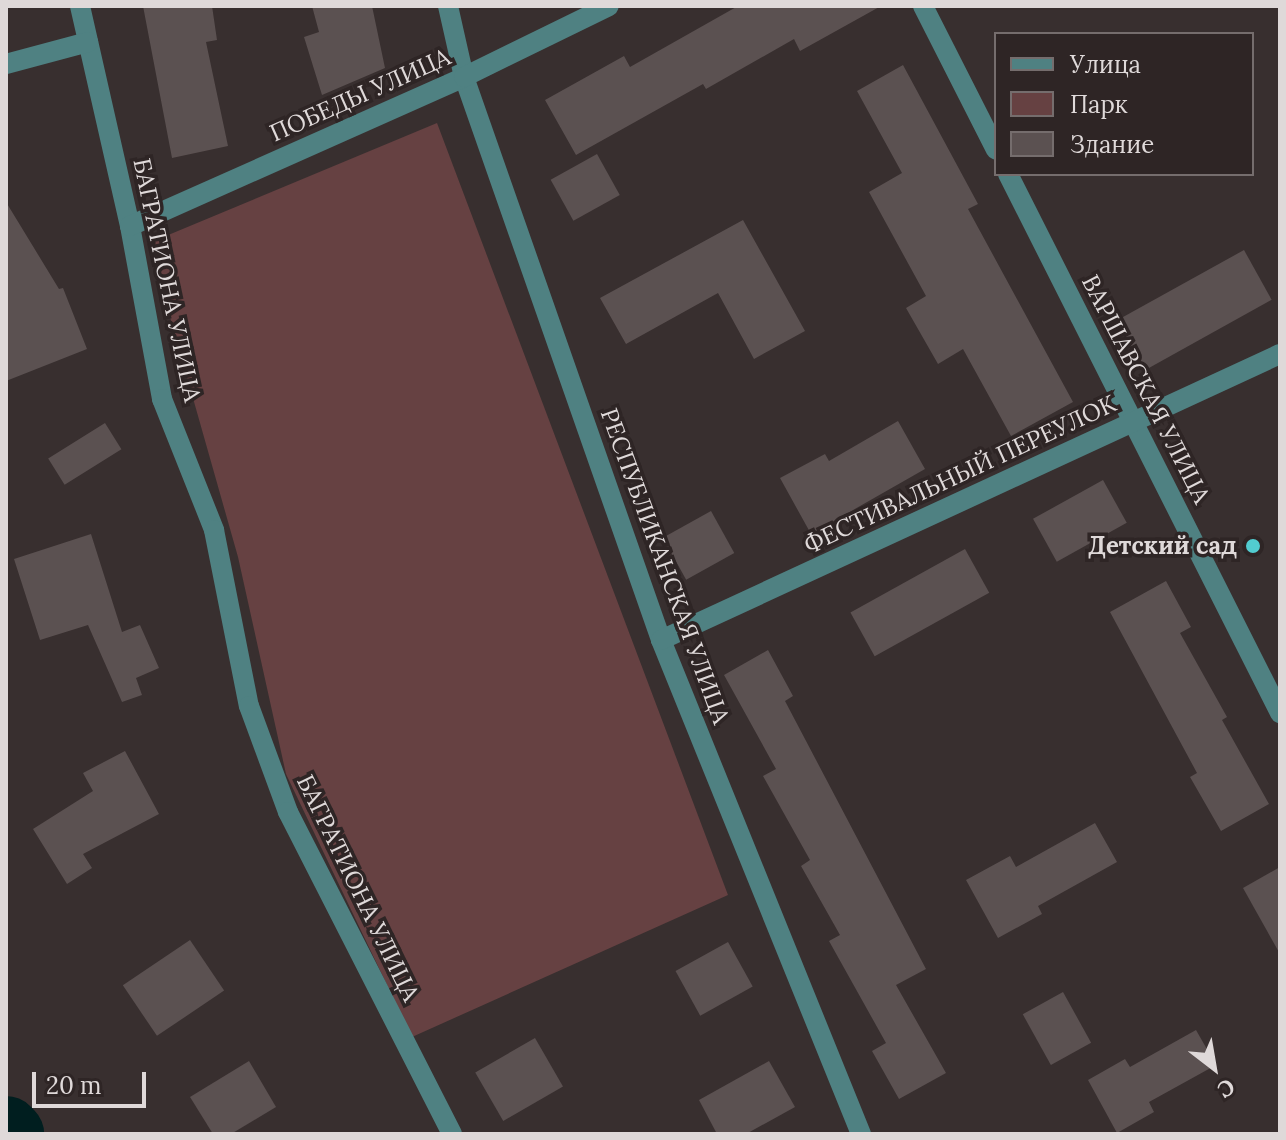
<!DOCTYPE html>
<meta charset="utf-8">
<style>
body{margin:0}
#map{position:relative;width:1286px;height:1140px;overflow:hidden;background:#382f2f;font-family:Lora,serif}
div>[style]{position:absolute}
.green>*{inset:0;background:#664142}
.river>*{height:68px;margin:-34px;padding:0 34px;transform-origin:34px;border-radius:34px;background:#001e1f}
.building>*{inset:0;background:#5b5151;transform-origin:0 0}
.minor>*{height:20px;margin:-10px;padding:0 10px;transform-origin:10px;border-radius:10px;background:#4f8182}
.dots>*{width:22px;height:22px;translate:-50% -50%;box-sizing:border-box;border:4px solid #2e2525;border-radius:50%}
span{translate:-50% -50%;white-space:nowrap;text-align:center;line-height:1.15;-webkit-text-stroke:7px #2e2525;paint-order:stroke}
.street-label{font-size:24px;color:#dfd9d9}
.poi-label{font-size:24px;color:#dfd9d9;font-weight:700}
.right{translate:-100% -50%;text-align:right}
.frame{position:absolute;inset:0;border:8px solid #dfd9d9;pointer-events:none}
.legend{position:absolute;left:994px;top:32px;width:260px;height:144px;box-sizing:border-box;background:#2e2525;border:2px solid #756d6d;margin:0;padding:10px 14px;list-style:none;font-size:24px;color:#dfd9d9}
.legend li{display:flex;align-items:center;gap:16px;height:40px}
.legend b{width:40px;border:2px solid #756d6d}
.north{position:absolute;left:1174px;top:1028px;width:80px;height:80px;-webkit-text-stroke:6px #2e2525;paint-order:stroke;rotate:149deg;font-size:22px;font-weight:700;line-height:32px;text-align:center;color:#dfd9d9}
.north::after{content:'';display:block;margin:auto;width:28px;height:36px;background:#dfd9d9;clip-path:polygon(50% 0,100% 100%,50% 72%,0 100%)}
.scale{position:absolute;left:32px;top:1072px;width:114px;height:36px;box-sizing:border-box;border:4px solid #dfd9d9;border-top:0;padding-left:10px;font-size:24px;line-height:28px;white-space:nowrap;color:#dfd9d9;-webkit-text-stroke:6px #2e2525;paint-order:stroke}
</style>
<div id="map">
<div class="green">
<div style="clip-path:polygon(437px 123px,728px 895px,412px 1037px,286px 774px,238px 557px,149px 243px)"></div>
</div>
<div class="river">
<div style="left:6px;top:1130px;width:6px;rotate:45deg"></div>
</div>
<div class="building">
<div style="clip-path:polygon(143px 6px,212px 6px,217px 40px,206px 42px,228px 146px,172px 158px)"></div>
<div style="clip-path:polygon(312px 6px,372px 6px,385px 68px,322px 95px,304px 37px,319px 32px)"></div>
<div style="clip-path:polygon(738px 6px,881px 6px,800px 51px,794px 39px,706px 89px,703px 84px,576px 155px,545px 100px,624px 56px,630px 67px)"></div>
<div style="clip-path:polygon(903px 65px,978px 204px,968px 209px,1073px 402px,1011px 436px,963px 349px,938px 364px,906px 308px,926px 296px,869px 192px,902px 173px,857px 91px)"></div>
<div style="left:597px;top:154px;width:47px;height:53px;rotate:61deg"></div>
<div style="clip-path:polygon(6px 202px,59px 289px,63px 288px,87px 349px,6px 381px)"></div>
<div style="clip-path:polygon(743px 220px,805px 331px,754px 359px,718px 293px,626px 344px,600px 298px)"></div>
<div style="left:1244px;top:250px;width:57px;height:146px;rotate:61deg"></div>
<div style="clip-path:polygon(898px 421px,925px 469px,811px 534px,780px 478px,825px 454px,829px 461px)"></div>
<div style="left:105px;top:423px;width:31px;height:67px;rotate:58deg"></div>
<div style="left:1103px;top:480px;width:49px;height:80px;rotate:61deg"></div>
<div style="left:711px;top:511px;width:48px;height:55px;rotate:61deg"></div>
<div style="clip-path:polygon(91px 534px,122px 632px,140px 625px,159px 668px,136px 678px,142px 695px,122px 702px,88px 625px,40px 640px,14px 559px)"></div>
<div style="left:965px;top:549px;width:50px;height:131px;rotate:61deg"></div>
<div style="clip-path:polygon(1166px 581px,1191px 627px,1180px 633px,1227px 717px,1222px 720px,1269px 804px,1221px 831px,1190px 777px,1197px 773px,1110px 612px)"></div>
<div style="clip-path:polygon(768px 650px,793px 696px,785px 701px,926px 969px,896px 985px,946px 1073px,899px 1099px,872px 1051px,886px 1043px,829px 941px,840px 935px,801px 866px,810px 860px,763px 776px,776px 769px,724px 675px)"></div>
<div style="clip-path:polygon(125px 751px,159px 814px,83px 854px,92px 868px,67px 884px,33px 829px,93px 791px,83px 773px)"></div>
<div style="clip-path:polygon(1095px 823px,1117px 862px,1038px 906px,1042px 914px,998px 938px,966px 880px,1010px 856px,1016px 867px)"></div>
<div style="clip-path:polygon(1280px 867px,1280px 954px,1243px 888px)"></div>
<div style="left:190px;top:940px;width:61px;height:81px;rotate:56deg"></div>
<div style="left:728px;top:942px;width:51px;height:60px;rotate:61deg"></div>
<div style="left:1063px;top:992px;width:58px;height:46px;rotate:61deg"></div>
<div style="clip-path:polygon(1196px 1030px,1216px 1065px,1149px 1102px,1154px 1112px,1117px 1133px,1088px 1080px,1125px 1059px,1130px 1067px)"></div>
<div style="left:535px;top:1038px;width:56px;height:69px;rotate:60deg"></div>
<div style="clip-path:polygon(249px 1061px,276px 1107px,231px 1134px,213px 1134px,190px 1097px)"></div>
<div style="clip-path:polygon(769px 1061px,795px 1107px,746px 1134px,717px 1134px,699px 1100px)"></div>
</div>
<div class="minor">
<div style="left:80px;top:6px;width:226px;rotate:77.2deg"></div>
<div style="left:130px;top:226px;width:176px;rotate:79.5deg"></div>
<div style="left:162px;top:399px;width:141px;rotate:68.3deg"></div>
<div style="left:214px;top:530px;width:179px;rotate:78.8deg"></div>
<div style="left:249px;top:706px;width:113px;rotate:69.8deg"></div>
<div style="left:288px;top:812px;width:361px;rotate:63deg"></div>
<div style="left:448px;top:6px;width:73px;rotate:77.3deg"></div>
<div style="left:464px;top:77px;width:596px;rotate:70.71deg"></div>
<div style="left:661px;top:640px;width:533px;rotate:67.96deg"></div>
<div style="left:923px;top:6px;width:161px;rotate:63.1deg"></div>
<div style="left:6px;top:64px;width:85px;rotate:-15deg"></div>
<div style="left:1008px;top:174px;width:604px;rotate:63.22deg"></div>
<div style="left:130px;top:226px;width:366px;rotate:-24deg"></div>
<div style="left:464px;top:77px;width:161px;rotate:-26.1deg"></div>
<div style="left:661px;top:640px;width:682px;rotate:-24.8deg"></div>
</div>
<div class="dots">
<div style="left:1253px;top:546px;background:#52ccd0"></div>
</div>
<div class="street-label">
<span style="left:360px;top:95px;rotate:-24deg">ПОБЕДЫ УЛИЦА</span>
<span style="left:167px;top:280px;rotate:78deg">БАГРАТИОНА УЛИЦА</span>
<span style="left:1146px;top:389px;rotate:63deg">ВАРШАВСКАЯ УЛИЦА</span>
<span style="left:960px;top:474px;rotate:-25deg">ФЕСТИВАЛЬНЫЙ ПЕРЕУЛОК</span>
<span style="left:665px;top:566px;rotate:70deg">РЕСПУБЛИКАНСКАЯ УЛИЦА</span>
<span style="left:358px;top:888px;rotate:64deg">БАГРАТИОНА УЛИЦА</span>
</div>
<div class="poi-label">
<span class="right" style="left:1237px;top:546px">Детский сад</span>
</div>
<div class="frame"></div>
<ul class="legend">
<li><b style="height:10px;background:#4f8182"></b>Улица</li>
<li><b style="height:22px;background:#664142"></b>Парк</li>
<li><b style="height:22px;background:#5b5151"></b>Здание</li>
</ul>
<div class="north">С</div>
<div class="scale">20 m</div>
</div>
